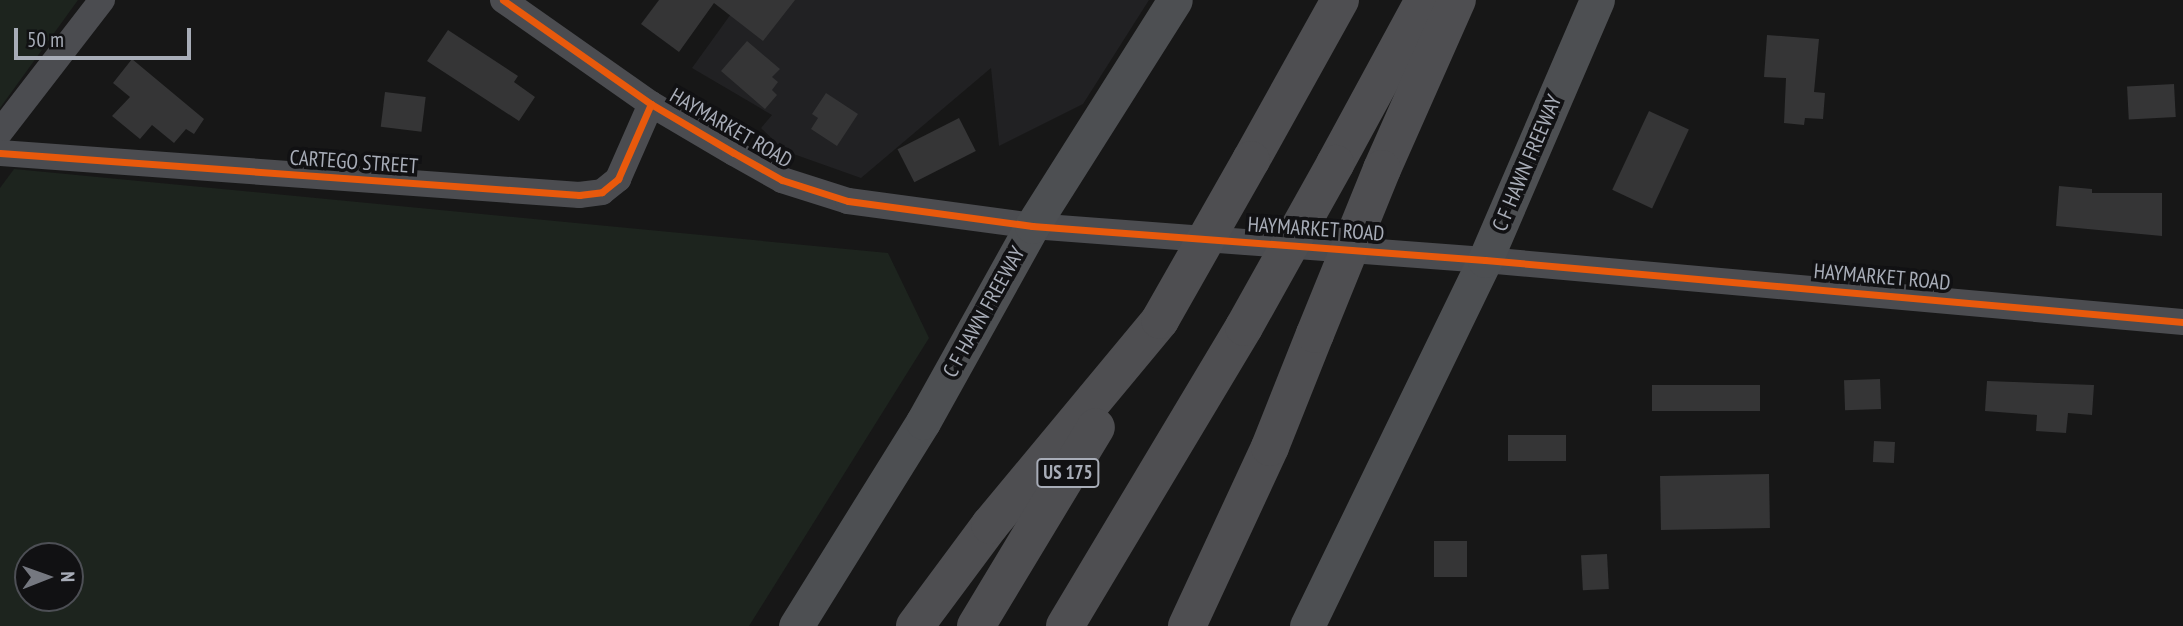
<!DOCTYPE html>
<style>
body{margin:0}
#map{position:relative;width:2183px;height:626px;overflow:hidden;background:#171717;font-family:"PT Sans Narrow",sans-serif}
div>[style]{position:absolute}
.built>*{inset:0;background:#212123}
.green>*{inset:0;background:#1d241e}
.building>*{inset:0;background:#353536;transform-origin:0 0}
.minor>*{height:26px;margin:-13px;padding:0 13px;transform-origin:13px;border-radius:13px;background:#4b4c50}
.major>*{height:35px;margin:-17.5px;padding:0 17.5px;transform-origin:17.5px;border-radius:17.5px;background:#4d4f52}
.highway>*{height:38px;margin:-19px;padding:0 19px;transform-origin:19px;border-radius:19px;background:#4e4e51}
.highway-bridge>*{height:38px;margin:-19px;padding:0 19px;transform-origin:19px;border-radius:19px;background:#4e4e51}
.cycleway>*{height:7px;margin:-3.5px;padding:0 3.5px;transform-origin:3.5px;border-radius:3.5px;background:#e8590c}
span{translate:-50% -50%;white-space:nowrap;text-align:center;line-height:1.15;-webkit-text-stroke:7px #111113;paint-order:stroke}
.shield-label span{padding:2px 5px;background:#111113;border:2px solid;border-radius:5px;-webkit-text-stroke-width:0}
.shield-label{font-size:19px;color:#a8adb8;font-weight:700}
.street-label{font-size:21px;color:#a8adb8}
.north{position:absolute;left:14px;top:542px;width:70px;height:70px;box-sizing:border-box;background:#111113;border:2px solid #4d4f55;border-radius:50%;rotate:89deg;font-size:19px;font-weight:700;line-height:28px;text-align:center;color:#a8adb8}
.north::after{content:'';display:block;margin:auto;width:24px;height:32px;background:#757880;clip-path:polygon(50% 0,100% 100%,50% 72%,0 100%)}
.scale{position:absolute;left:14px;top:28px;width:177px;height:32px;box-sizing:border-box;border:4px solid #a8adb8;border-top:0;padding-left:9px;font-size:21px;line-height:24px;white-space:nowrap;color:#a8adb8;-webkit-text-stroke:5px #111113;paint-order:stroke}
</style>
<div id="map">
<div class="built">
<div style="clip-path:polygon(741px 0,1149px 0,1083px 104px,999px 146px,991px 68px,861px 178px,785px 151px,761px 128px,772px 115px,692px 68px)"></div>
</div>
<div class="green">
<div style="clip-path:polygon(0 0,78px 0,0 108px)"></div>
<div style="clip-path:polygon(evenodd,14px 169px,888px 253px,929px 338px,749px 626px,0 626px,0 188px,14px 169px,70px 556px,70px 598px,28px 598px,28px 556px,70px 556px)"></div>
</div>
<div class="building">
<div style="clip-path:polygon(659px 0,795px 0,763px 41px,714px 3px,679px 52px,641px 24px)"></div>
<div style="clip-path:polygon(448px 30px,518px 76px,514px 82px,535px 97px,519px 121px,427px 61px)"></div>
<div style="clip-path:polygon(1767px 35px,1819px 39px,1814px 92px,1825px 93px,1823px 119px,1805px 118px,1804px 125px,1784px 123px,1786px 78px,1764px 77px)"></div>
<div style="clip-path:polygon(747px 41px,780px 69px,772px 77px,778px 82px,772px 90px,777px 95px,765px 109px,721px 71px)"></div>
<div style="clip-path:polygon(132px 59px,204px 119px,194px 134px,186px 129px,174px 143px,152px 125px,140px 139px,112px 116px,130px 97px,113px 83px)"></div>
<div style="left:2174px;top:84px;width:33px;height:47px;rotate:87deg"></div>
<div style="left:385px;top:92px;width:41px;height:35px;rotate:7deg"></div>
<div style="clip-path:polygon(826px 93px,858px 114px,837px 146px,811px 129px,818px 118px,812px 114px)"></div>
<div style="left:1649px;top:111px;width:44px;height:87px;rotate:25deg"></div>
<div style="left:959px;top:118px;width:37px;height:69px;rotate:63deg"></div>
<div style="clip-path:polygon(2059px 186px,2092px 189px,2092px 193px,2162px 193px,2162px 236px,2056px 226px)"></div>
<div style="left:1880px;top:379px;width:30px;height:36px;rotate:88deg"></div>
<div style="clip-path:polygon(1987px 381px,2094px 385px,2092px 415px,2068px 413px,2066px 433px,2036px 431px,2037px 415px,1985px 411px)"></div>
<div style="left:1760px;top:385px;width:26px;height:108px;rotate:90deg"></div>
<div style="left:1566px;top:435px;width:26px;height:58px;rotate:90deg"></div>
<div style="left:1874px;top:441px;width:21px;height:21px;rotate:3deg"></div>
<div style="left:1769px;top:474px;width:54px;height:109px;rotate:89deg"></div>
<div style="left:1434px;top:541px;width:33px;height:36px"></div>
<div style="left:1607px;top:554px;width:35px;height:26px;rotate:87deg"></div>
</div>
<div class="minor">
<div style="left:503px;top:0;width:181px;rotate:35.1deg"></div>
<div style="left:651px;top:104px;width:96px;rotate:30.6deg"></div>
<div style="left:734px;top:153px;width:55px;rotate:29.4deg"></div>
<div style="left:782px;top:180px;width:69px;rotate:17.7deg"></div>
<div style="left:848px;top:201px;width:186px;rotate:7.7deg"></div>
<div style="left:1032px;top:226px;width:454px;rotate:4.3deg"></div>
<div style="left:1485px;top:260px;width:701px;rotate:5.08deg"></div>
<div style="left:0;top:132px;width:167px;rotate:-52.3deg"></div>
<div style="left:0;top:153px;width:581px;rotate:4.15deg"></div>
<div style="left:579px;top:195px;width:23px;rotate:-7deg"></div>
<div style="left:602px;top:192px;width:21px;rotate:-39deg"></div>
<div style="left:618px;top:179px;width:82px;rotate:-66.3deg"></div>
</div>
<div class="major">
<div style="left:796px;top:626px;width:240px;rotate:-58.1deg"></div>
<div style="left:923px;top:422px;width:224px;rotate:-60.9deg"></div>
<div style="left:1032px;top:226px;width:267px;rotate:-57.7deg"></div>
<div style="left:1307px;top:626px;width:407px;rotate:-64.1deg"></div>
<div style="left:1485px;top:260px;width:283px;rotate:-66.7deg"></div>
</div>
<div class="highway">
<div style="left:1251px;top:160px;width:183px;rotate:-60.9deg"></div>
<div style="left:1335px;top:164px;width:187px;rotate:-61.5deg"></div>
<div style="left:1382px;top:169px;width:185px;rotate:-66.1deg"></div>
<div style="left:915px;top:626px;width:126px;rotate:-53.4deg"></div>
<div style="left:990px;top:525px;width:266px;rotate:-50.3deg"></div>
<div style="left:976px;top:626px;width:232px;rotate:-58.9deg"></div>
<div style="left:1065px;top:626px;width:348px;rotate:-59.1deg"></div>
<div style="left:1187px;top:626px;width:197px;rotate:-65.1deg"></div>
<div style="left:1270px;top:447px;width:122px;rotate:-68.3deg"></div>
</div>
<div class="highway-bridge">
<div style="left:1160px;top:320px;width:184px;rotate:-60.4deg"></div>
<div style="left:1244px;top:327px;width:187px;rotate:-60.8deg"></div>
<div style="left:1315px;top:334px;width:178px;rotate:-67.9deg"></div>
</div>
<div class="cycleway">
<div style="left:503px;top:0;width:181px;rotate:35.1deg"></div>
<div style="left:651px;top:104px;width:96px;rotate:30.6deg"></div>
<div style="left:734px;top:153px;width:55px;rotate:29.4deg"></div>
<div style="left:782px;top:180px;width:69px;rotate:17.7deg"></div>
<div style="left:848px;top:201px;width:186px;rotate:7.7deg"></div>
<div style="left:1032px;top:226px;width:454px;rotate:4.3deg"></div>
<div style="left:1485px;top:260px;width:701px;rotate:5.08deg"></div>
<div style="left:0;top:153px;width:581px;rotate:4.15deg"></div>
<div style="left:579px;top:195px;width:23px;rotate:-7deg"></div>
<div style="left:602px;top:192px;width:21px;rotate:-39deg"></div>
<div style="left:618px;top:179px;width:82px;rotate:-66.3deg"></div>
</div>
<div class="shield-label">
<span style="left:1068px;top:473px">US 175</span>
</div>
<div class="street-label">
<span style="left:731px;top:128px;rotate:30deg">HAYMARKET ROAD</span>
<span style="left:354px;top:162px;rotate:4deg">CARTEGO STREET</span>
<span style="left:1527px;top:163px;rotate:-67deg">C F HAWN FREEWAY</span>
<span style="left:1316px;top:229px;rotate:4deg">HAYMARKET ROAD</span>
<span style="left:1882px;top:277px;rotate:5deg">HAYMARKET ROAD</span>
<span style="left:984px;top:312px;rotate:-61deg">C F HAWN FREEWAY</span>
</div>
<div class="north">N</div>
<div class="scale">50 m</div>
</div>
